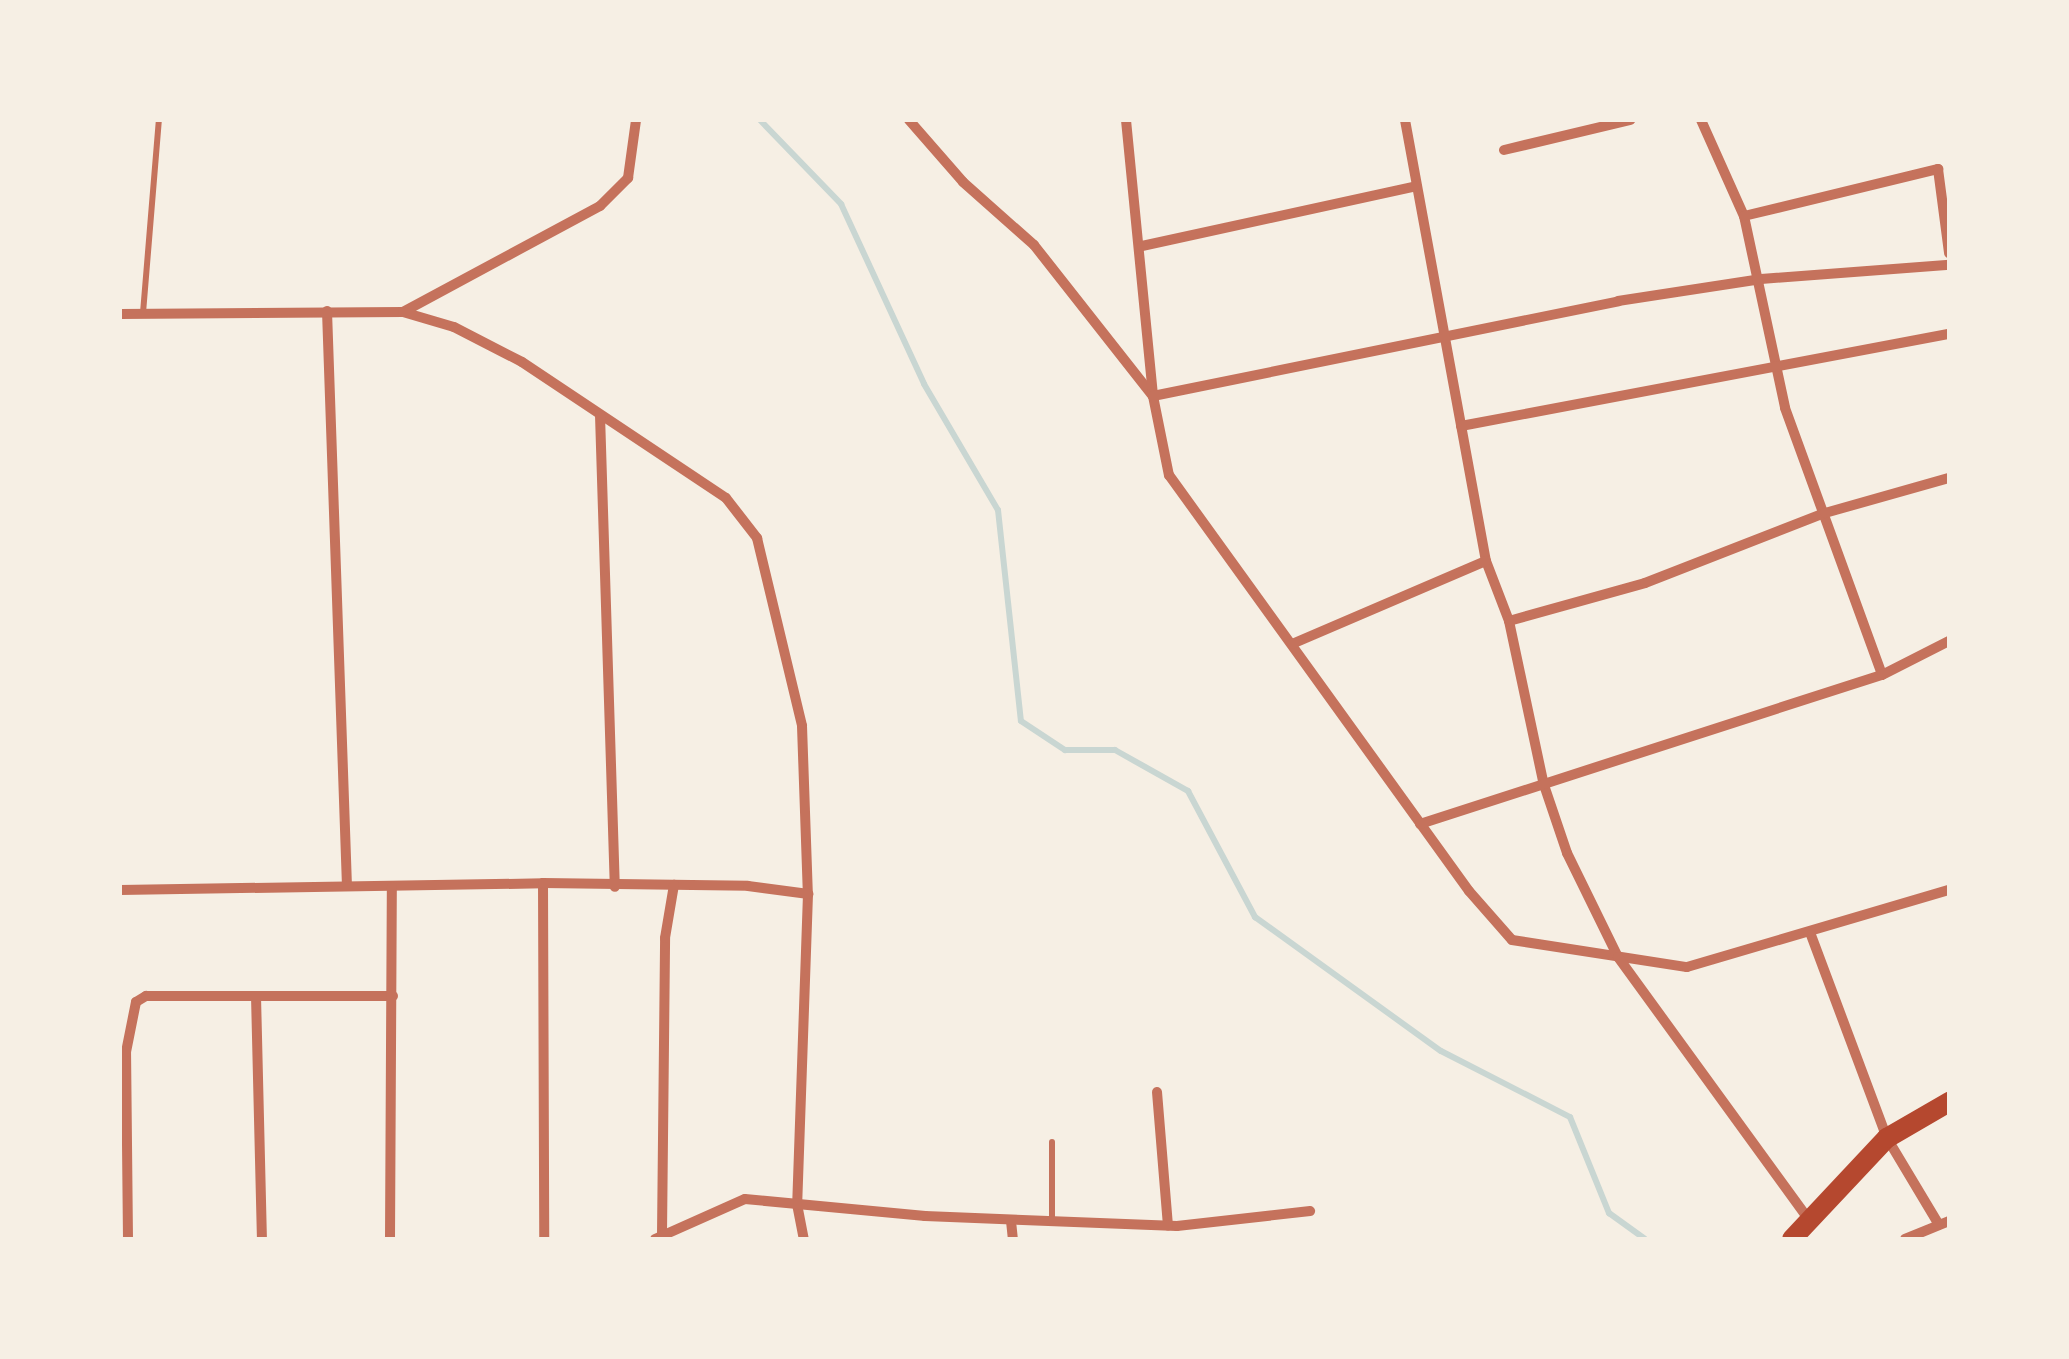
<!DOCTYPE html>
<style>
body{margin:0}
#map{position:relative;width:2069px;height:1359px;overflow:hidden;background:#f6efe4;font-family:"Space Grotesk",sans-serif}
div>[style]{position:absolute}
.stream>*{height:6px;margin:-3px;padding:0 3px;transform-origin:3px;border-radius:3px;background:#c9d6d2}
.service>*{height:6px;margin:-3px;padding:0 3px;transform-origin:3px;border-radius:3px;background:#c5725c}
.minor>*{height:10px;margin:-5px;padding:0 5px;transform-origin:5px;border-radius:5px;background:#c5725c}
.primary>*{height:20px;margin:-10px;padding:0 10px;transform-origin:10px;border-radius:10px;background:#b5482f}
span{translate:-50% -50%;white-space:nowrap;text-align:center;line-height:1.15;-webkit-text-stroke:10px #f6efe4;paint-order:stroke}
.frame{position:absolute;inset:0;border:122px solid #f6efe4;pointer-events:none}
</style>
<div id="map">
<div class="stream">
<div style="left:760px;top:120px;width:117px;rotate:46deg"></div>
<div style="left:841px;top:204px;width:198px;rotate:65.2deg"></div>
<div style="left:924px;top:384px;width:146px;rotate:59.6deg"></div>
<div style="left:998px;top:510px;width:212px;rotate:83.8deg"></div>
<div style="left:1021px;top:721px;width:53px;rotate:33.4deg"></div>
<div style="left:1065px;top:750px;width:50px"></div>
<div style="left:1115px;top:750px;width:84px;rotate:29.3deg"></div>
<div style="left:1188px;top:791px;width:143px;rotate:62deg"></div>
<div style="left:1255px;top:917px;width:229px;rotate:35.8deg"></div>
<div style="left:1441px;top:1051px;width:145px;rotate:27.1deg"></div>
<div style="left:1570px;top:1117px;width:104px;rotate:67.9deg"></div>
<div style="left:1609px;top:1213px;width:44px;rotate:35.8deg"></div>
</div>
<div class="service">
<div style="left:143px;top:313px;width:194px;rotate:-85.3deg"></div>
<div style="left:1052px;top:1221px;width:79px;rotate:-90deg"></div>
</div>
<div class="minor">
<div style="left:909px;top:120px;width:82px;rotate:48.9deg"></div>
<div style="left:963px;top:182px;width:95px;rotate:41.6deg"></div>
<div style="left:1034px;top:245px;width:192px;rotate:51.8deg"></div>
<div style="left:1153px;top:396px;width:81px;rotate:78.6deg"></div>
<div style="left:1169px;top:475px;width:513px;rotate:54.2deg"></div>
<div style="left:1469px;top:891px;width:65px;rotate:48.7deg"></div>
<div style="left:1512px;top:940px;width:177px;rotate:8.8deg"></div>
<div style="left:1687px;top:967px;width:273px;rotate:-16.4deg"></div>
<div style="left:1126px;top:120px;width:277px;rotate:84.4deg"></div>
<div style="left:1153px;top:396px;width:475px;rotate:-11.5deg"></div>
<div style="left:1618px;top:301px;width:145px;rotate:-8.7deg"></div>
<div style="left:1761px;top:279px;width:189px;rotate:-4.3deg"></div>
<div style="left:1405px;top:120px;width:448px;rotate:79.6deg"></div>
<div style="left:1486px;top:561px;width:64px;rotate:69deg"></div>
<div style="left:1509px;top:621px;width:168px;rotate:78deg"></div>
<div style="left:1544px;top:785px;width:72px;rotate:71.3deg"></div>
<div style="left:1567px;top:853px;width:116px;rotate:63.9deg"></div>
<div style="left:1618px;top:957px;width:326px;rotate:54deg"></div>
<div style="left:1701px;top:120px;width:105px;rotate:65.9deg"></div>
<div style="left:1744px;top:216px;width:196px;rotate:77.9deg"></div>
<div style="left:1785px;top:408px;width:284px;rotate:70deg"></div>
<div style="left:1504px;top:150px;width:130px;rotate:-13.4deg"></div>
<div style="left:1744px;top:216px;width:200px;rotate:-13.6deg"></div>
<div style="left:1938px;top:169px;width:85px;rotate:82.5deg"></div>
<div style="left:1142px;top:246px;width:281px;rotate:-12.3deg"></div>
<div style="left:327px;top:311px;width:575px;rotate:88.01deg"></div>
<div style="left:403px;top:312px;width:224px;rotate:-28.3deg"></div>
<div style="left:600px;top:206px;width:40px;rotate:-45deg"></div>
<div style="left:628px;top:178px;width:59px;rotate:-82.1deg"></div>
<div style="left:120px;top:314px;width:283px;rotate:-0.4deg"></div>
<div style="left:403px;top:312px;width:53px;rotate:16.4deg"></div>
<div style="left:454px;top:327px;width:76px;rotate:27.2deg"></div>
<div style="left:522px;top:362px;width:245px;rotate:33.7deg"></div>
<div style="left:726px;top:498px;width:51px;rotate:52.2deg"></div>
<div style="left:757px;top:538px;width:193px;rotate:76.5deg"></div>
<div style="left:802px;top:726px;width:168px;rotate:88deg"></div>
<div style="left:808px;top:894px;width:310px;rotate:92deg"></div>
<div style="left:797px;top:1204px;width:36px;rotate:79deg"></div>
<div style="left:600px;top:415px;width:472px;rotate:88.2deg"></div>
<div style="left:1461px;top:426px;width:497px;rotate:-10.7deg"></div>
<div style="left:1509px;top:621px;width:141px;rotate:-15.6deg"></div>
<div style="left:1645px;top:583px;width:193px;rotate:-21.3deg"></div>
<div style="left:1825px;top:513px;width:129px;rotate:-15.8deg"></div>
<div style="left:1292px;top:644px;width:211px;rotate:-23.2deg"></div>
<div style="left:1420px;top:824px;width:485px;rotate:-17.9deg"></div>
<div style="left:1882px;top:675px;width:75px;rotate:-26.9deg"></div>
<div style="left:543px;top:883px;width:356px;rotate:89.8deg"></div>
<div style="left:120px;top:890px;width:423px;rotate:-0.9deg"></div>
<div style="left:543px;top:883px;width:205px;rotate:0.8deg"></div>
<div style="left:748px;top:886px;width:61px;rotate:7.6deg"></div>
<div style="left:1811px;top:935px;width:217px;rotate:69.5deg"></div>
<div style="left:1887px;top:1138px;width:101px;rotate:59.1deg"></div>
<div style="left:256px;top:996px;width:243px;rotate:88.6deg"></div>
<div style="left:1157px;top:1092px;width:134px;rotate:85.3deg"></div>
<div style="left:1011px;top:1221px;width:18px;rotate:84deg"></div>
<div style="left:662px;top:1234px;width:296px;rotate:-89.4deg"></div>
<div style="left:665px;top:938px;width:54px;rotate:-80.4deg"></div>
<div style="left:128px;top:1239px;width:187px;rotate:-90.6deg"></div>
<div style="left:126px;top:1052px;width:51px;rotate:-78.7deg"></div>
<div style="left:136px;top:1002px;width:12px;rotate:-31deg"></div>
<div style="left:146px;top:996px;width:247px"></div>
<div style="left:390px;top:1239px;width:352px;rotate:-89.7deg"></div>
<div style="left:655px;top:1239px;width:98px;rotate:-24deg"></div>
<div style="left:745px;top:1199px;width:181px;rotate:5.4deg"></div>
<div style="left:925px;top:1216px;width:252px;rotate:2.3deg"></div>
<div style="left:1177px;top:1226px;width:134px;rotate:-6.4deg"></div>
<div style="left:1905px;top:1239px;width:48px;rotate:-22.2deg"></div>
</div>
<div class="primary">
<div style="left:1792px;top:1239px;width:139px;rotate:-46.8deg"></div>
<div style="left:1887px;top:1138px;width:72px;rotate:-30.1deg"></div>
</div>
<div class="frame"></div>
</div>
